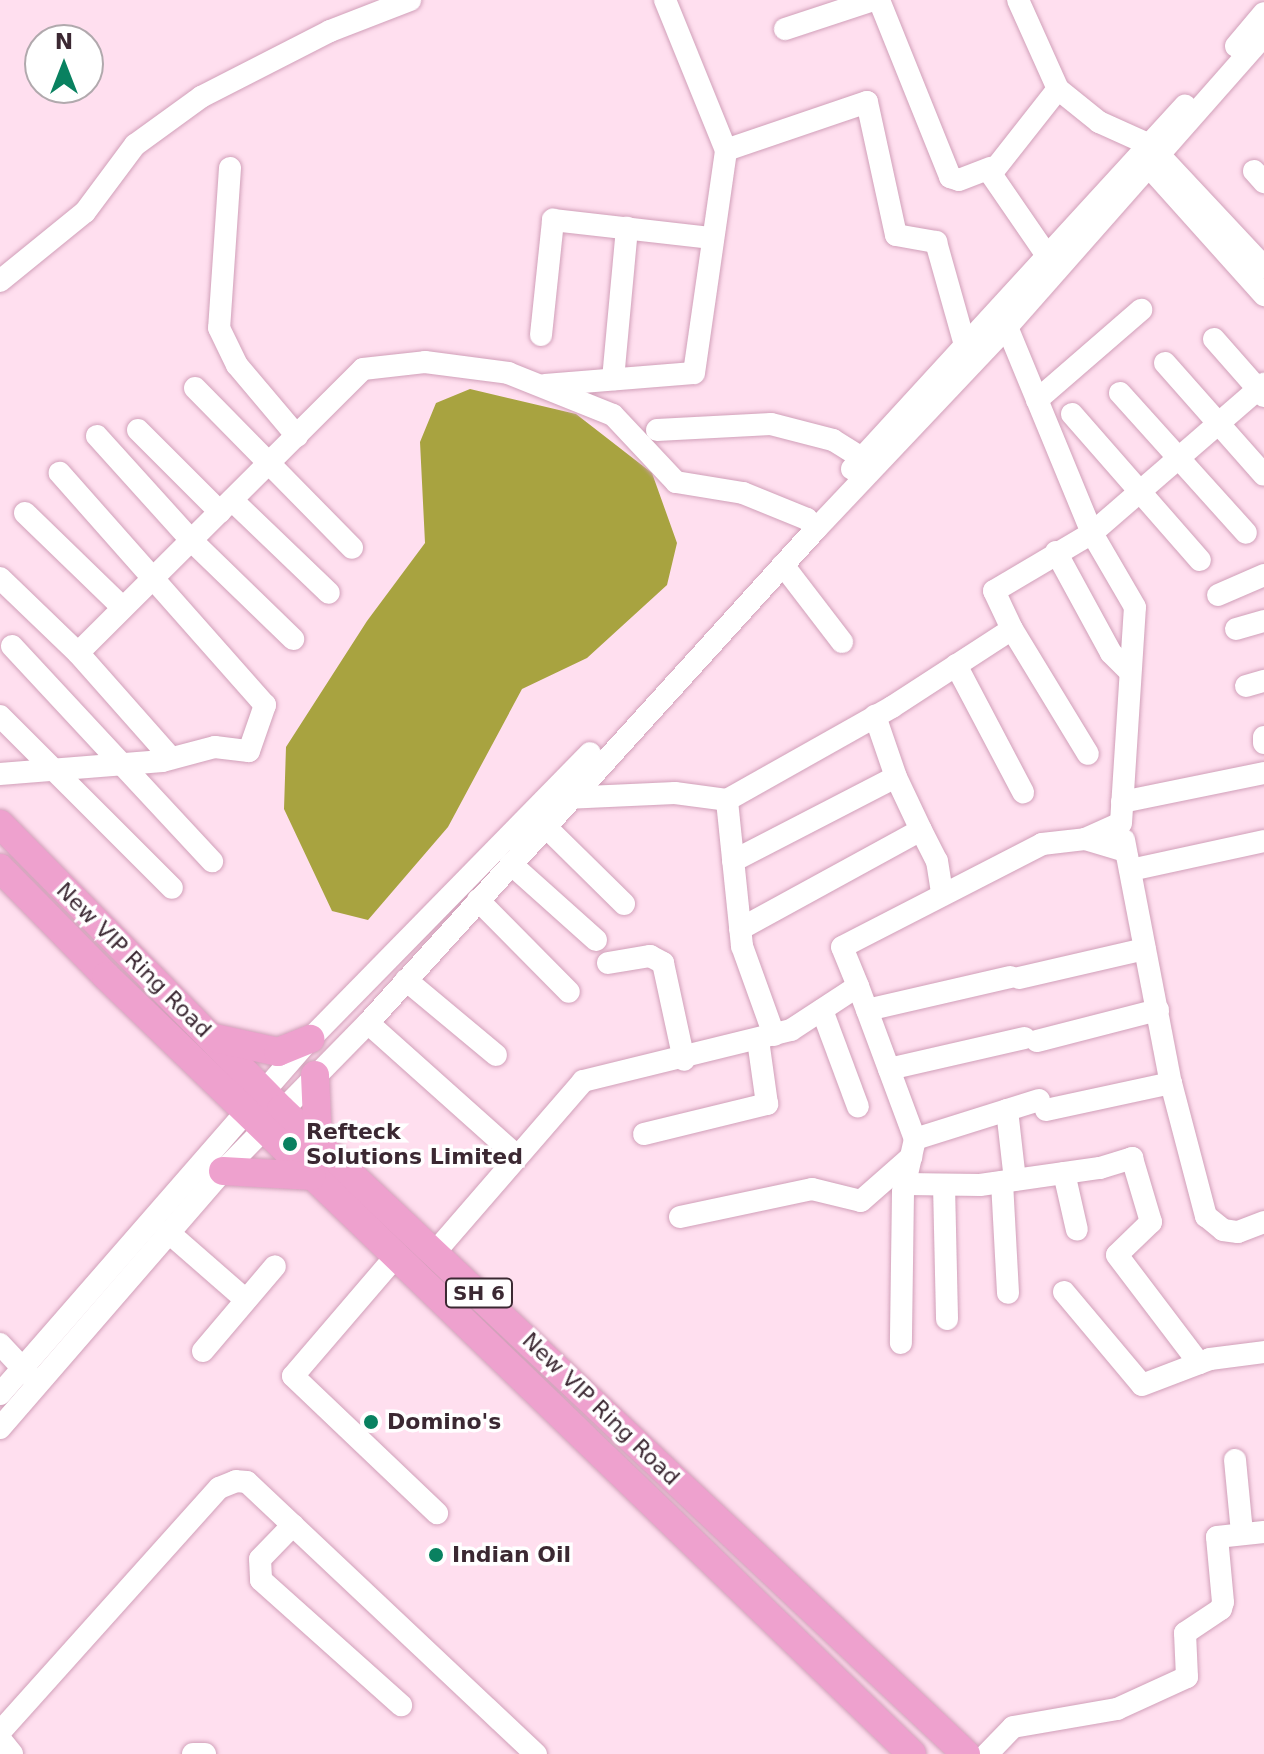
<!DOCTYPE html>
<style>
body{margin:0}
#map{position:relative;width:1264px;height:1754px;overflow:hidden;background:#ffdfef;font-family:"DejaVu Sans",sans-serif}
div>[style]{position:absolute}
.water>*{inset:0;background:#a8a340}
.roads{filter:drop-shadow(0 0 2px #d1a0b9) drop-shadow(0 0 2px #d1a0b9)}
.minor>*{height:22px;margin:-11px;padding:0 11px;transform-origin:11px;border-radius:11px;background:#fff}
.major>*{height:28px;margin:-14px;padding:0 14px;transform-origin:14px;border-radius:14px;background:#eea1ce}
.dots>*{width:22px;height:22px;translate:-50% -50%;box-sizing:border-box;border:4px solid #fff;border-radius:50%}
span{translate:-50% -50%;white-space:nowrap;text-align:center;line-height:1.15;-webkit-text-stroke:7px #fff;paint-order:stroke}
.shield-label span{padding:2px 6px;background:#fff;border:2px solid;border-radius:6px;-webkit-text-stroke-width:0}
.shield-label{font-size:20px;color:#3b2832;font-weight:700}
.street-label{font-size:22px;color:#3b2832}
.poi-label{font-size:22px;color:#3b2832;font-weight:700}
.left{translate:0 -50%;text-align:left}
.north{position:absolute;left:24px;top:24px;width:80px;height:80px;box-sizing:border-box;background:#fff;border:2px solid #b1a9ad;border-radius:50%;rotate:0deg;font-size:22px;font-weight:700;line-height:32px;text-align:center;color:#3b2832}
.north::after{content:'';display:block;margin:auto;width:28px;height:36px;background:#098160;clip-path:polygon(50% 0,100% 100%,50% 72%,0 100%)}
</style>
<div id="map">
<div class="water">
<div style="clip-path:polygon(470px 389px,576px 414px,652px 473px,677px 543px,667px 585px,587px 658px,522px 689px,448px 827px,368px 920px,332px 911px,284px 809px,286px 747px,367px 621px,425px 543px,420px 442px,436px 403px)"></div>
</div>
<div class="roads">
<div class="minor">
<div style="left:665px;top:0;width:162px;rotate:67.9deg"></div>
<div style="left:879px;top:0;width:191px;rotate:68.1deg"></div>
<div style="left:950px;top:177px;width:9px;rotate:18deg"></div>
<div style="left:959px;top:180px;width:34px;rotate:-21deg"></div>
<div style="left:1018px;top:0;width:98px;rotate:65.8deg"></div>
<div style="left:1058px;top:89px;width:53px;rotate:38.8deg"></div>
<div style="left:1099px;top:122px;width:56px;rotate:24.3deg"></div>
<div style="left:1150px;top:145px;width:167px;rotate:46.9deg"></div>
<div style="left:785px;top:29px;width:93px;rotate:-18.2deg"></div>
<div style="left:1236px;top:46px;width:43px;rotate:-49.7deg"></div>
<div style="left:1142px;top:159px;width:183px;rotate:48.1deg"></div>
<div style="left:230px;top:168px;width:160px;rotate:93.9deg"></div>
<div style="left:219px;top:328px;width:41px;rotate:64.1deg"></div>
<div style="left:237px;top:365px;width:93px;rotate:49.8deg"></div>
<div style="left:1254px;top:171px;width:15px;rotate:48deg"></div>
<div style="left:1048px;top:257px;width:101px;rotate:-124.5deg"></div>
<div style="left:991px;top:174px;width:108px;rotate:-51.8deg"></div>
<div style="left:0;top:281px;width:109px;rotate:-39.1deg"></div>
<div style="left:85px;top:212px;width:84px;rotate:-53.3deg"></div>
<div style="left:135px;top:145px;width:82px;rotate:-36deg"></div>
<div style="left:201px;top:97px;width:145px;rotate:-27.1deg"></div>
<div style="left:330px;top:31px;width:86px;rotate:-21.2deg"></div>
<div style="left:541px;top:335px;width:116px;rotate:-84deg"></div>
<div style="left:553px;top:220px;width:158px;rotate:6.5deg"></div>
<div style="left:1214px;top:339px;width:76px;rotate:48.7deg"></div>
<div style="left:1165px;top:363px;width:149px;rotate:48.5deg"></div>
<div style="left:613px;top:379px;width:152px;rotate:-84.7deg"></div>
<div style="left:545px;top:385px;width:149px;rotate:-4.6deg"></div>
<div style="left:694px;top:373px;width:225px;rotate:-81.8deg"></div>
<div style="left:726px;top:150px;width:149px;rotate:-18.8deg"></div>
<div style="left:867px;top:102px;width:136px;rotate:77.7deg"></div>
<div style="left:896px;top:235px;width:41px;rotate:9.9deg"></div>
<div style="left:936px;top:242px;width:107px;rotate:74.3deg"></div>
<div style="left:195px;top:388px;width:224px;rotate:45.5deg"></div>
<div style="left:1120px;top:393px;width:188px;rotate:48deg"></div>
<div style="left:1037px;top:400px;width:138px;rotate:-40.9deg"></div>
<div style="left:1072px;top:414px;width:194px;rotate:48.8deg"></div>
<div style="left:138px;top:430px;width:116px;rotate:45deg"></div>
<div style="left:657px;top:430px;width:114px;rotate:-3deg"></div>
<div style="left:771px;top:424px;width:64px;rotate:14.5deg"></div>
<div style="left:833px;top:440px;width:34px;rotate:32deg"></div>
<div style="left:97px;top:436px;width:142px;rotate:47.9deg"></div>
<div style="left:192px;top:541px;width:141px;rotate:44.1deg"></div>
<div style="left:852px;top:469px;width:493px;rotate:-47.5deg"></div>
<div style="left:232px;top:500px;width:134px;rotate:43.8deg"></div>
<div style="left:25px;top:513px;width:136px;rotate:44.1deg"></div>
<div style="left:1056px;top:552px;width:115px;rotate:61.4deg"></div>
<div style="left:1111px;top:653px;width:27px;rotate:45deg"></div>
<div style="left:783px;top:565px;width:97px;rotate:52.5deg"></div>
<div style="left:0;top:578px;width:108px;rotate:43.9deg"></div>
<div style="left:1218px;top:595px;width:50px;rotate:-23.5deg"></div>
<div style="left:1012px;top:629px;width:146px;rotate:58.7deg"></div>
<div style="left:1236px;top:629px;width:29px;rotate:-16deg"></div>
<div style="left:12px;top:646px;width:294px;rotate:47.1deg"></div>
<div style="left:956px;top:665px;width:144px;rotate:62.2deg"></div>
<div style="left:1246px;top:686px;width:19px;rotate:-16deg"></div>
<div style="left:0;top:716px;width:243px;rotate:45deg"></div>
<div style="left:1264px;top:737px;width:6px;rotate:90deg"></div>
<div style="left:171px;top:758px;width:140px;rotate:-131.5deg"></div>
<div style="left:78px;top:653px;width:402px;rotate:-44.9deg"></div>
<div style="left:363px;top:369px;width:62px;rotate:-6.4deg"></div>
<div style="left:425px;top:362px;width:84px;rotate:7.5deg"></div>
<div style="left:508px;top:373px;width:113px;rotate:21.8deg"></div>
<div style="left:613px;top:415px;width:92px;rotate:46.8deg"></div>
<div style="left:676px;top:482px;width:68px;rotate:9.3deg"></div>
<div style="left:743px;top:493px;width:69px;rotate:22.1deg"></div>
<div style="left:807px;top:519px;width:13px;rotate:48deg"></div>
<div style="left:0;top:774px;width:163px;rotate:-4.6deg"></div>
<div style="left:162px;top:761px;width:55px;rotate:-14.8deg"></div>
<div style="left:215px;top:747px;width:34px;rotate:7deg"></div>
<div style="left:249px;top:751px;width:49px;rotate:-70.8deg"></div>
<div style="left:265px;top:705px;width:310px;rotate:-131.5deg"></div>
<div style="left:565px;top:798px;width:110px;rotate:-2.6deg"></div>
<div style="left:675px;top:793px;width:52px;rotate:7.7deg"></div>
<div style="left:1122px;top:802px;width:145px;rotate:-11.5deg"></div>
<div style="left:545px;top:826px;width:111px;rotate:44.6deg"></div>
<div style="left:921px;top:830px;width:35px;rotate:63deg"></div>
<div style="left:937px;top:861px;width:30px;rotate:81deg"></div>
<div style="left:1085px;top:839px;width:39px;rotate:-24deg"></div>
<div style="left:1121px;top:823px;width:216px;rotate:-86.3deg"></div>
<div style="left:1135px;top:607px;width:86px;rotate:-120.2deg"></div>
<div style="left:1092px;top:533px;width:228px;rotate:-40.9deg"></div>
<div style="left:1124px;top:840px;width:248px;rotate:79.1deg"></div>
<div style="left:1171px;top:1083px;width:138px;rotate:75.3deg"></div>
<div style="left:1206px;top:1216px;width:22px;rotate:39deg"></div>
<div style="left:1223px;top:1230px;width:15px;rotate:8deg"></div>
<div style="left:1238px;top:1232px;width:28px;rotate:-21deg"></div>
<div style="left:733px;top:861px;width:183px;rotate:-27.3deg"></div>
<div style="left:896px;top:777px;width:65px;rotate:-109deg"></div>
<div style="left:511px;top:864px;width:114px;rotate:41.8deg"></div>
<div style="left:1131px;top:870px;width:136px;rotate:-12.3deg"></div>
<div style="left:478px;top:900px;width:129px;rotate:45.3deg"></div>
<div style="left:740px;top:929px;width:206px;rotate:-28.7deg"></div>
<div style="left:921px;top:830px;width:59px;rotate:-115.3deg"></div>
<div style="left:608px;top:963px;width:43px;rotate:-9.5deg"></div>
<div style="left:650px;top:956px;width:15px;rotate:28deg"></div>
<div style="left:663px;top:963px;width:99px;rotate:77.8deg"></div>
<div style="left:1019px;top:978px;width:129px;rotate:-13deg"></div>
<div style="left:406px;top:980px;width:117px;rotate:39.8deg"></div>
<div style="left:858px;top:986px;width:163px;rotate:69.6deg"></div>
<div style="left:915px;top:1139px;width:54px;rotate:102.8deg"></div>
<div style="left:903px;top:1192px;width:151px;rotate:90.8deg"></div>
<div style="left:822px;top:1010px;width:103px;rotate:69.6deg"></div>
<div style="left:867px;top:1010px;width:147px;rotate:-13deg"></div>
<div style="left:368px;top:1023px;width:200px;rotate:41.8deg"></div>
<div style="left:774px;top:1035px;width:95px;rotate:-109.8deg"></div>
<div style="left:742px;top:946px;width:147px;rotate:-95.9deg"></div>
<div style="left:727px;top:800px;width:189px;rotate:-29.4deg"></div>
<div style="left:892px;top:707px;width:143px;rotate:-33deg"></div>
<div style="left:1012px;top:629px;width:42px;rotate:-115.3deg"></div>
<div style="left:994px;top:591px;width:114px;rotate:-30.6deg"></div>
<div style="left:1092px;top:533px;width:223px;rotate:-112.4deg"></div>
<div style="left:1037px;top:1041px;width:125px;rotate:-14.4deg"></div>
<div style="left:889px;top:1069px;width:139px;rotate:-12.9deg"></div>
<div style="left:1007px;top:1110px;width:70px;rotate:83.5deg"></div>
<div style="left:1046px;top:1110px;width:128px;rotate:-12.2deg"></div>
<div style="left:644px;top:1134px;width:127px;rotate:-13.7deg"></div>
<div style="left:767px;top:1104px;width:65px;rotate:-98deg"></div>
<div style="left:915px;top:1139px;width:130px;rotate:-17.5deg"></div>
<div style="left:1064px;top:1173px;width:58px;rotate:77.2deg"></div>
<div style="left:1002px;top:1182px;width:111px;rotate:86.9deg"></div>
<div style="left:905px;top:1184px;width:75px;rotate:0.8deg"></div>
<div style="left:980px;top:1185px;width:121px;rotate:-8.1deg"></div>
<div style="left:1100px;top:1168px;width:34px;rotate:-17deg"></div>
<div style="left:1132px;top:1158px;width:67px;rotate:73.5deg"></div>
<div style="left:1151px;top:1222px;width:47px;rotate:135.9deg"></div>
<div style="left:1117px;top:1255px;width:136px;rotate:52.8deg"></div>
<div style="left:944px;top:1185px;width:134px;rotate:88.7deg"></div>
<div style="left:680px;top:1217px;width:135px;rotate:-12deg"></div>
<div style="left:812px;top:1189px;width:50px;rotate:13.8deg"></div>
<div style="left:861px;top:1201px;width:67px;rotate:-41.3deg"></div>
<div style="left:168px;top:1232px;width:103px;rotate:41.1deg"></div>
<div style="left:436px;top:1251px;width:225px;rotate:-49.1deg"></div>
<div style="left:583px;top:1081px;width:214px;rotate:-13.8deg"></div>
<div style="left:791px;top:1030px;width:80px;rotate:-33.3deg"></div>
<div style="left:858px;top:986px;width:42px;rotate:-112.3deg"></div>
<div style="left:842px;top:947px;width:225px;rotate:-27.2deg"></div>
<div style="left:1042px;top:844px;width:43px;rotate:-6.6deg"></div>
<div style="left:1085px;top:839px;width:42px;rotate:16.7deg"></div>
<div style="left:396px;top:1256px;width:158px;rotate:130.6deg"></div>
<div style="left:293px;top:1376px;width:199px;rotate:43.6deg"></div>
<div style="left:1064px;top:1292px;width:121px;rotate:50deg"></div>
<div style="left:1142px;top:1385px;width:73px;rotate:-20.9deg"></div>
<div style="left:1210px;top:1359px;width:54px;rotate:-7.4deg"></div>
<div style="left:0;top:1344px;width:42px;rotate:46.9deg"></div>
<div style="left:203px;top:1351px;width:111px;rotate:-49.7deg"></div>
<div style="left:0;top:1394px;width:471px;rotate:-48.9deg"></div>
<div style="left:310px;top:1039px;width:400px;rotate:-45.6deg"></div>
<div style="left:0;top:1428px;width:340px;rotate:-49.1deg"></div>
<div style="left:223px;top:1171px;width:207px;rotate:-45.6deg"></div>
<div style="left:368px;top:1023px;width:667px;rotate:-47.8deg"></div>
<div style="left:816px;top:529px;width:278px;rotate:-46.6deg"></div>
<div style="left:1007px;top:327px;width:388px;rotate:-48.6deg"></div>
<div style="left:1235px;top:1460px;width:73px;rotate:84.5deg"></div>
<div style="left:293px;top:1525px;width:47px;rotate:134.1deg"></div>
<div style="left:260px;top:1559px;width:21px;rotate:87deg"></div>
<div style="left:261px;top:1580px;width:188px;rotate:41.8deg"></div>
<div style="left:0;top:1732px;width:328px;rotate:-48.1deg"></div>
<div style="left:219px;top:1488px;width:18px;rotate:-22deg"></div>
<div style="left:236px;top:1481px;width:11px;rotate:5deg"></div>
<div style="left:247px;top:1482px;width:397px;rotate:43.3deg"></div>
<div style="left:0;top:1739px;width:19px;rotate:51deg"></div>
<div style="left:193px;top:1754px;width:12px"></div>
<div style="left:987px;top:1754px;width:37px;rotate:-46deg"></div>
<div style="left:1013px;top:1727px;width:106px;rotate:-9.8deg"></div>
<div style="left:1117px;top:1709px;width:77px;rotate:-24.6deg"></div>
<div style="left:1187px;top:1677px;width:44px;rotate:-92.6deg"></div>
<div style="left:1185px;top:1633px;width:43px;rotate:-33.7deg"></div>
<div style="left:1221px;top:1609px;width:7px;rotate:-74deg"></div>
<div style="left:1223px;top:1602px;width:65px;rotate:-95.3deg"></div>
<div style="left:1217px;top:1537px;width:47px;rotate:-6.1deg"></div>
</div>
<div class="major">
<div style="left:0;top:824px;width:400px;rotate:45.4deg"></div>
<div style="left:281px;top:1109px;width:941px;rotate:43.28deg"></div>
<div style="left:0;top:868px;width:151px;rotate:45.5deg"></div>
<div style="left:106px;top:976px;width:1120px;rotate:43.99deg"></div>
<div style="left:210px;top:1037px;width:70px;rotate:12.4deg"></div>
<div style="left:278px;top:1052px;width:35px;rotate:-22deg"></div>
<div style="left:315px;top:1075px;width:68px;rotate:87.5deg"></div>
<div style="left:223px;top:1171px;width:89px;rotate:3.2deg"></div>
</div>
</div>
<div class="dots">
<div style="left:290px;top:1144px;background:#098160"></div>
<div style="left:371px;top:1422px;background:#098160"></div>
<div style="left:436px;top:1555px;background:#098160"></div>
</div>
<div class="shield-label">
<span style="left:479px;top:1293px">SH 6</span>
</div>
<div class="street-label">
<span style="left:134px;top:960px;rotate:45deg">New VIP Ring Road</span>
<span style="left:601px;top:1409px;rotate:44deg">New VIP Ring Road</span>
</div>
<div class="poi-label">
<span class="left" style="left:306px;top:1144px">Refteck<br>Solutions Limited</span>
<span class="left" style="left:387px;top:1422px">Domino's</span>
<span class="left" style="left:452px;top:1555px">Indian Oil</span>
</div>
<div class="north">N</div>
</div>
